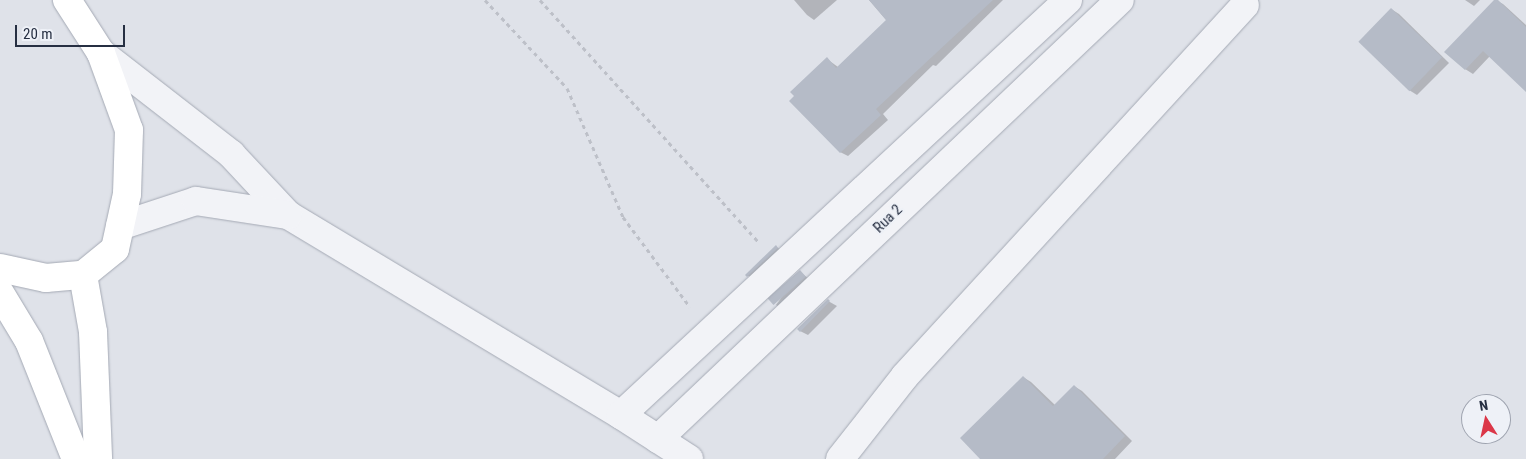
<!DOCTYPE html>
<style>
body{margin:0}
#map{position:relative;width:1526px;height:459px;overflow:hidden;background:#dfe2e9;font-family:"Roboto Condensed",sans-serif}
div>[style]{position:absolute}
.shadow>*{inset:0;background:#0003}
.building>*{inset:0;background:#b5bbc7;transform-origin:0 0}
.path>*{height:3px;margin-top:-1.5px;transform-origin:0;background:repeating-linear-gradient(90deg,#bdc0c8 0 4px,transparent 0 8px)}
.roads{filter:drop-shadow(0 0 1px #a4a9b4) drop-shadow(0 0 1px #a4a9b4)}
.minor>*{height:28px;margin:-14px;padding:0 14px;transform-origin:14px;border-radius:14px;background:#f2f3f7}
.major>*{height:28px;margin:-14px;padding:0 14px;transform-origin:14px;border-radius:14px;background:#fff}
span{translate:-50% -50%;white-space:nowrap;text-align:center;line-height:1.15;-webkit-text-stroke:4px #eef1f7;paint-order:stroke}
.street-label{font-size:15px;color:#262f42}
.north{position:absolute;left:1461px;top:394px;width:50px;height:50px;box-sizing:border-box;background:#eef1f7;border:1px solid #9ea3af;border-radius:50%;rotate:350deg;font-size:14px;font-weight:700;line-height:20px;text-align:center;color:#262f42}
.north::after{content:'';display:block;margin:auto;width:18px;height:22px;background:#db3748;clip-path:polygon(50% 0,100% 100%,50% 72%,0 100%)}
.scale{position:absolute;left:15px;top:25px;width:110px;height:22px;box-sizing:border-box;border:2px solid #262f42;border-top:0;padding-left:6px;font-size:15px;line-height:18px;white-space:nowrap;color:#262f42;-webkit-text-stroke:4px #eef1f7;paint-order:stroke}
</style>
<div id="map">
<div class="shadow">
<div style="clip-path:polygon(794px 0,837px 0,814px 20px,807px 15px)"></div>
<div style="clip-path:polygon(869px 0,1003px 0,936px 66px,933px 65px,883px 114px,888px 120px,848px 156px,840px 152px,827px 59px,838px 67px,887px 21px)"></div>
<div style="clip-path:polygon(1465px 0,1480px 0,1474px 6px)"></div>
<div style="clip-path:polygon(1495px 0,1503px 4px,1526px 25px,1526px 90px,1490px 56px,1473px 74px,1465px 69px)"></div>
<div style="clip-path:polygon(1391px 9px,1399px 14px,1449px 63px,1417px 95px,1409px 90px,1360px 41px)"></div>
<div style="clip-path:polygon(776px 247px,784px 251px,755px 280px,747px 275px)"></div>
<div style="clip-path:polygon(800px 272px,813px 282px,784px 310px,776px 305px)"></div>
<div style="clip-path:polygon(828px 301px,837px 306px,808px 335px,800px 331px)"></div>
<div style="clip-path:polygon(1023px 377px,1031px 382px,1055px 405px,1074px 386px,1082px 391px,1132px 441px,1115px 459px,982px 459px)"></div>
</div>
<div class="building">
<div style="clip-path:polygon(869px 0,993px 0,876px 109px,881px 115px,840px 153px,789px 101px,794px 96px,790px 92px,827px 57px,836px 68px,886px 20px)"></div>
<div style="clip-path:polygon(1494px 0,1498px 0,1526px 27px,1526px 92px,1483px 51px,1465px 70px,1444px 52px)"></div>
<div style="left:1391px;top:8px;width:71px;height:47px;rotate:44deg"></div>
<div style="clip-path:polygon(776px 245px,778px 248px,747px 277px,745px 275px)"></div>
<div style="left:800px;top:270px;width:9px;height:43px;rotate:49deg"></div>
<div style="clip-path:polygon(828px 299px,830px 301px,800px 332px,797px 329px)"></div>
<div style="clip-path:polygon(1023px 376px,1053px 406px,1074px 385px,1125px 436px,1103px 459px,980px 459px,960px 438px)"></div>
</div>
<div class="path">
<div style="left:485px;top:0;width:120px;rotate:47deg"></div>
<div style="left:567px;top:88px;width:141px;rotate:66.5deg"></div>
<div style="left:623px;top:217px;width:112px;rotate:53.3deg"></div>
<div style="left:540px;top:0;width:326px;rotate:47.9deg"></div>
</div>
<div class="roads">
<div class="minor">
<div style="left:101px;top:53px;width:165px;rotate:37.8deg"></div>
<div style="left:231px;top:154px;width:83px;rotate:46.9deg"></div>
<div style="left:288px;top:215px;width:388px;rotate:31deg"></div>
<div style="left:621px;top:415px;width:81px;rotate:32.9deg"></div>
<div style="left:120px;top:226px;width:80px;rotate:-18.2deg"></div>
<div style="left:196px;top:201px;width:93px;rotate:8.7deg"></div>
<div style="left:621px;top:415px;width:610px;rotate:-42.87deg"></div>
<div style="left:658px;top:439px;width:637px;rotate:-43.54deg"></div>
<div style="left:840px;top:459px;width:105px;rotate:-51.9deg"></div>
<div style="left:905px;top:376px;width:503px;rotate:-47.5deg"></div>
</div>
<div class="major">
<div style="left:0;top:268px;width:47px;rotate:12.3deg"></div>
<div style="left:46px;top:278px;width:37px;rotate:-5deg"></div>
<div style="left:83px;top:275px;width:41px;rotate:-39.1deg"></div>
<div style="left:115px;top:249px;width:56px;rotate:-77.7deg"></div>
<div style="left:127px;top:194px;width:64px;rotate:-88.2deg"></div>
<div style="left:129px;top:130px;width:82px;rotate:-110deg"></div>
<div style="left:101px;top:53px;width:63px;rotate:-122.7deg"></div>
<div style="left:83px;top:275px;width:58px;rotate:80deg"></div>
<div style="left:93px;top:332px;width:127px;rotate:87.7deg"></div>
<div style="left:0;top:293px;width:56px;rotate:58.9deg"></div>
<div style="left:29px;top:341px;width:127px;rotate:68.3deg"></div>
</div>
</div>
<div class="street-label">
<span style="left:888px;top:219px;rotate:-44deg">Rua 2</span>
</div>
<div class="north">N</div>
<div class="scale">20 m</div>
</div>
